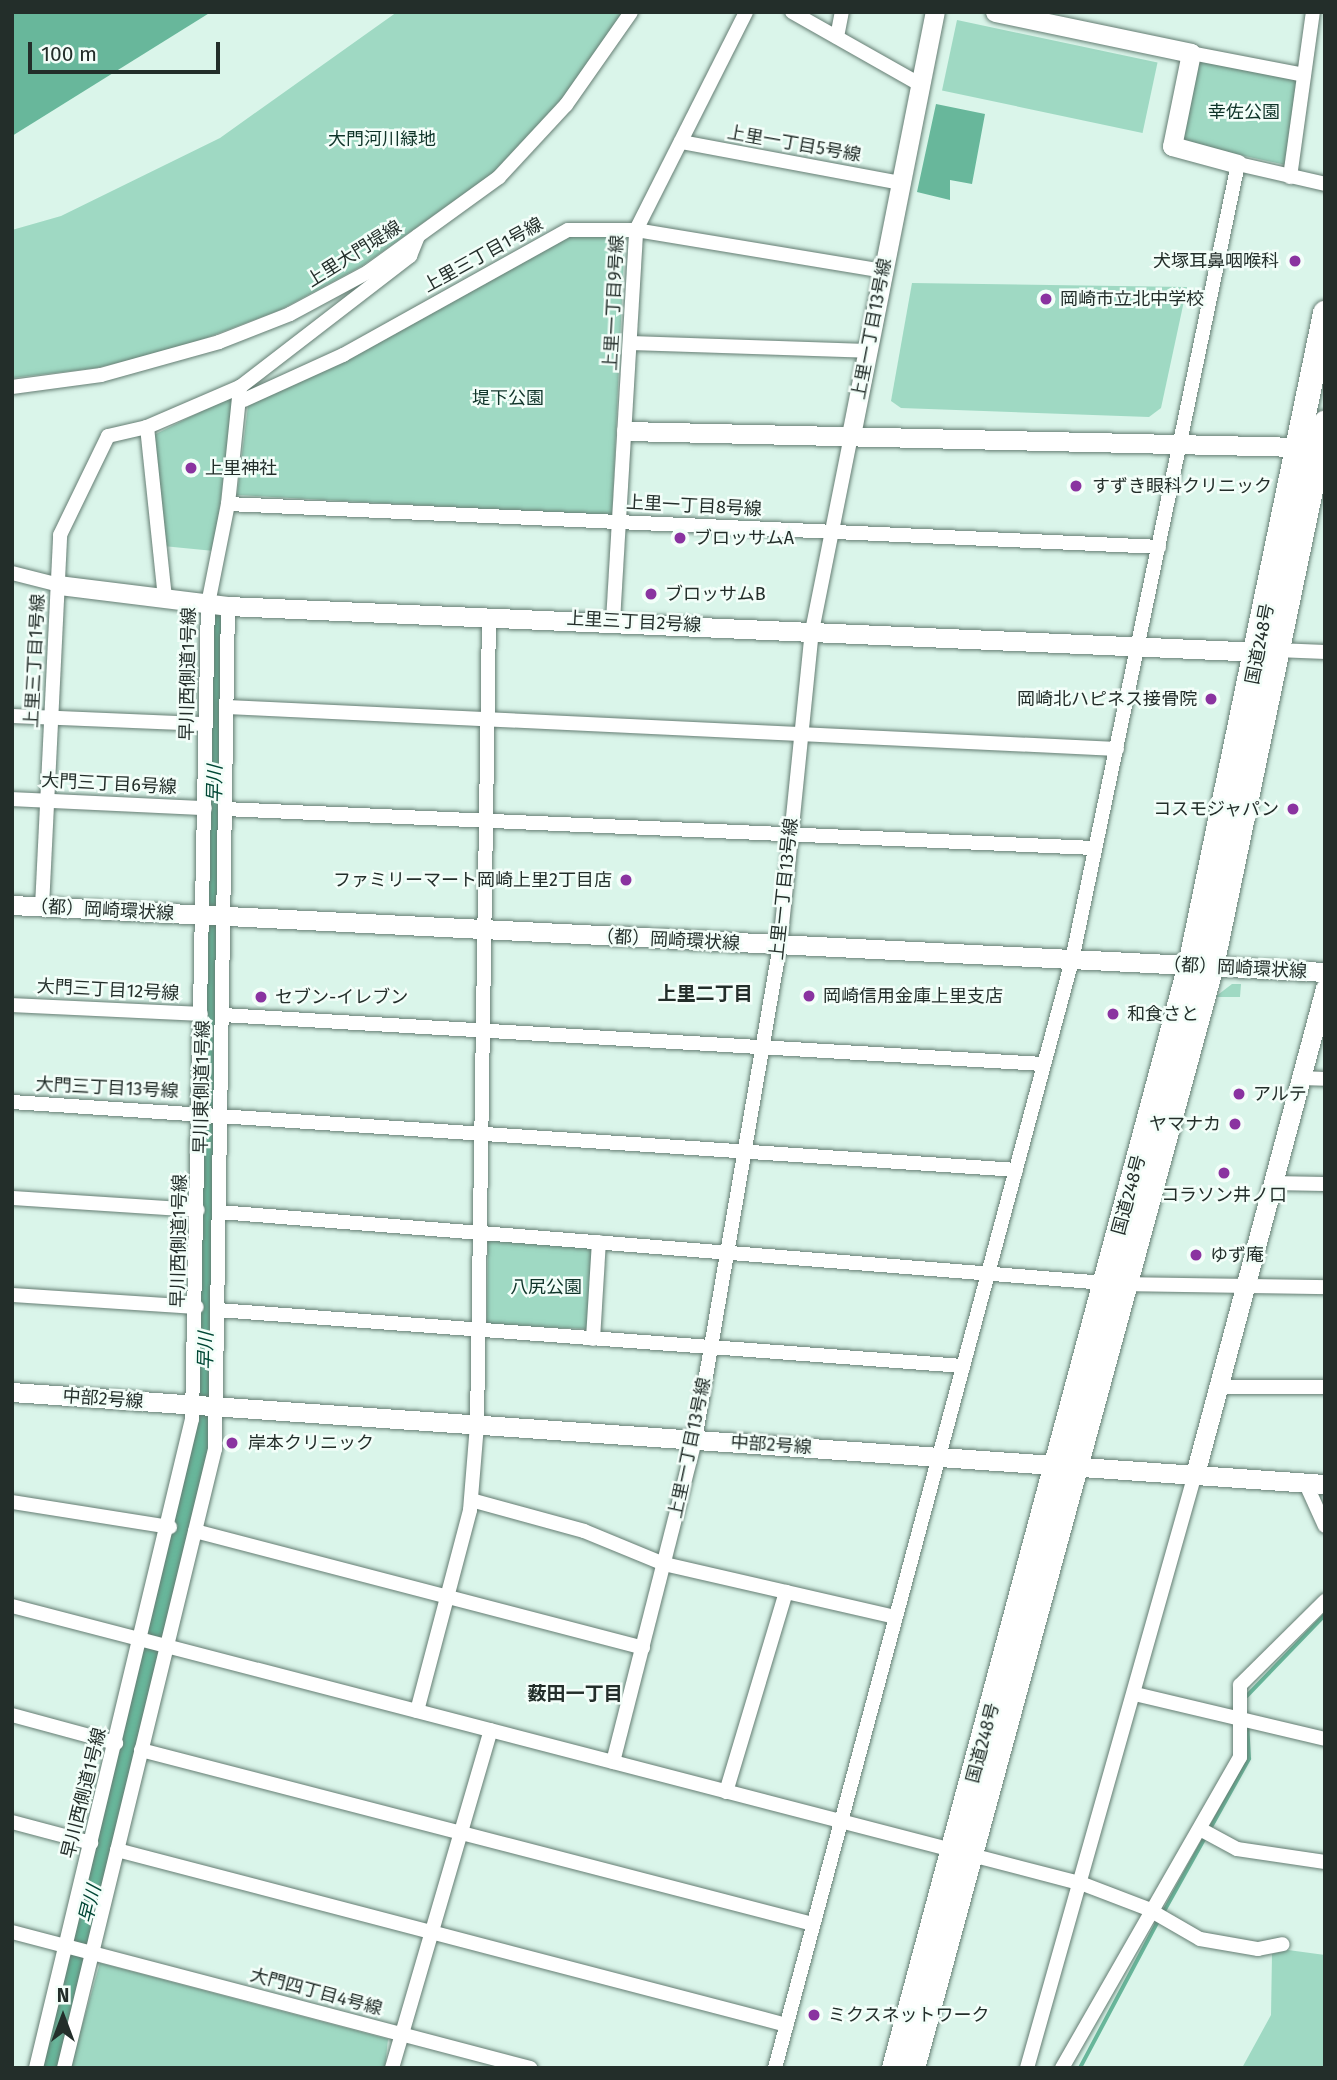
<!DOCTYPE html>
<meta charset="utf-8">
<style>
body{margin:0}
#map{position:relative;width:1337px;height:2080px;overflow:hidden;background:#daf5ea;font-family:"Fira Sans","Noto Sans JP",sans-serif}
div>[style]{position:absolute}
.green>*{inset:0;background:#9fd9c3;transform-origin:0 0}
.water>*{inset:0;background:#68b79b}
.stream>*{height:3.5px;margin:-1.75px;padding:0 1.75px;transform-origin:1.75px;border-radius:1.75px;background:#68b79b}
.river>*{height:23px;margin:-11.5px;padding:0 11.5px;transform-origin:11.5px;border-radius:11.5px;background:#68b79b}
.roads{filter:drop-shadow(0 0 2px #657d73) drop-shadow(0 0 2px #657d73)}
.minor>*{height:14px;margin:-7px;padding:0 7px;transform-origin:7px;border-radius:7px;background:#fff}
.tertiary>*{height:19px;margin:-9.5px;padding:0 9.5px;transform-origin:9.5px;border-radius:9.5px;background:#fff}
.trunk>*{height:24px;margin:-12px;padding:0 12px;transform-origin:12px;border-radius:12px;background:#fff}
.dots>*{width:19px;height:19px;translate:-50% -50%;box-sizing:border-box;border:4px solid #f3fef9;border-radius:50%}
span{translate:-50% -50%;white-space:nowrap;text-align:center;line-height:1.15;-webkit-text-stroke:5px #f3fef9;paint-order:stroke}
.park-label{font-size:18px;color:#0f3429}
.street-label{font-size:18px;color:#232e2a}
.poi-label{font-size:18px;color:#232e2a}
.right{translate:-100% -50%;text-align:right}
.left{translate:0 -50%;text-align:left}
.water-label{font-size:19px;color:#004735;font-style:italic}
.neighbourhood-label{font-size:19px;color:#232e2a;font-weight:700}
.frame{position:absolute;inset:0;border:14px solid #232e2a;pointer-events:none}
.north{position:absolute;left:28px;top:1982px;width:70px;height:70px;-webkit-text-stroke:5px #f3fef9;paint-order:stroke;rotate:0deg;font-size:19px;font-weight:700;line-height:28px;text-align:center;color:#232e2a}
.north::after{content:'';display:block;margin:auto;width:24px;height:32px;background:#232e2a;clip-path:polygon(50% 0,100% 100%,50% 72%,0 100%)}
.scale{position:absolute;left:28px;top:42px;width:192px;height:32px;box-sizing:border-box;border:4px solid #232e2a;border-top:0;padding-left:9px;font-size:21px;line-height:24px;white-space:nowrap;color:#232e2a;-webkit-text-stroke:5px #f3fef9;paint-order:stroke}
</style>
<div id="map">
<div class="green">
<div style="clip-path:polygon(397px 12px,625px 12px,565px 96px,496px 171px,362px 266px,280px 310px,180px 348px,96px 368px,12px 378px,12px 230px,61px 216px,220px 138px)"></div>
<div style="left:957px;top:20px;width:205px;height:72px;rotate:12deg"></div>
<div style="clip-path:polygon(1197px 60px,1297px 80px,1286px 165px,1186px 143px,1181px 136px)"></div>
<div style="clip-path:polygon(625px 234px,612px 516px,237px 495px,248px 406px,569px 235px)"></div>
<div style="clip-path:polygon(912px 283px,1187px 287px,1161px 408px,1149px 417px,901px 408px,891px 401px)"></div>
<div style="clip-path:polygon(234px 395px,214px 551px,163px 546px,152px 436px)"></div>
<div style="clip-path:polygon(1232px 984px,1241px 984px,1240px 997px,1215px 997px)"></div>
<div style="clip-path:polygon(488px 1239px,590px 1247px,595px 1252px,590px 1329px,487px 1325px)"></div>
<div style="clip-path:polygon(1288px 1950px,1325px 1955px,1325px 2068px,1242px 2068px,1271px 2015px,1272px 1954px)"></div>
<div style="clip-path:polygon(100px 1963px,388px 2039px,385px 2068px,70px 2068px)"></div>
</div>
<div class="water">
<div style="clip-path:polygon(12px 12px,211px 12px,12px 136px)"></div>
<div style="clip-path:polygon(936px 104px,985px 114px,972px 184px,950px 180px,950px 200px,917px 192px)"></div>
</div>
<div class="stream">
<div style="left:1247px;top:1696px;width:112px;rotate:-46.1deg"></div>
<div style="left:1210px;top:1829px;width:80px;rotate:-60.9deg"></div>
<div style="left:1249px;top:1759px;width:34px;rotate:-93deg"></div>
<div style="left:1162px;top:1915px;width:90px;rotate:-60.9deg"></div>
<div style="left:1080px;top:2068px;width:166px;rotate:-62deg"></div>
</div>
<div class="river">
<div style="left:49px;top:2068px;width:665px;rotate:-76.42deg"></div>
<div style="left:205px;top:1422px;width:806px;rotate:-89.08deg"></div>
</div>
<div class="roads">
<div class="minor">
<div style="left:792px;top:12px;width:148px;rotate:29.5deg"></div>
<div style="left:837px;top:37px;width:25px;rotate:-79deg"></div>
<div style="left:1191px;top:53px;width:115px;rotate:11deg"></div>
<div style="left:681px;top:142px;width:224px;rotate:10.6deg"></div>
<div style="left:1290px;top:177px;width:167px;rotate:-82.1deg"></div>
<div style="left:630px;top:343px;width:238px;rotate:1.9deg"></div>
<div style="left:12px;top:387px;width:90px;rotate:-7.7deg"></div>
<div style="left:101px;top:375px;width:123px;rotate:-15.6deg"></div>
<div style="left:219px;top:342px;width:76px;rotate:-21.5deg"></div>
<div style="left:290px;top:314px;width:89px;rotate:-28.3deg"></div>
<div style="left:368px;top:272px;width:162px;rotate:-35.9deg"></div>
<div style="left:499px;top:177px;width:98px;rotate:-47.1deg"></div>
<div style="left:566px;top:105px;width:113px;rotate:-55deg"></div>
<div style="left:244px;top:400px;width:109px;rotate:-24.4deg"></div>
<div style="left:343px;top:355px;width:257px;rotate:-29.1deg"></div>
<div style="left:568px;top:230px;width:68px"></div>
<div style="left:636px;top:230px;width:251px;rotate:9.4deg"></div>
<div style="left:147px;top:427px;width:171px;rotate:84deg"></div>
<div style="left:228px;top:504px;width:932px;rotate:2.64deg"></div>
<div style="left:12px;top:573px;width:49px;rotate:14.3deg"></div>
<div style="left:613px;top:621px;width:392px;rotate:-86.6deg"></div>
<div style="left:636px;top:230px;width:244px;rotate:-63.2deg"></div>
<div style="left:1277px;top:650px;width:48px;rotate:2.4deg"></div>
<div style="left:227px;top:707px;width:891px;rotate:2.7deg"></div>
<div style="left:12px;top:716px;width:194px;rotate:2.4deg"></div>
<div style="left:12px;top:799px;width:193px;rotate:2.7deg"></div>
<div style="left:225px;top:809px;width:871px;rotate:2.57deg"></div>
<div style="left:42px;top:907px;width:372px;rotate:-87.2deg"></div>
<div style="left:60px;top:535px;width:110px;rotate:-64.1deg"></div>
<div style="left:108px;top:436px;width:40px;rotate:-13deg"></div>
<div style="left:147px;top:427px;width:101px;rotate:-23.3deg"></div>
<div style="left:240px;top:387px;width:215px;rotate:-37.6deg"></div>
<div style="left:410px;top:256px;width:22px;rotate:-68deg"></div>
<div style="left:12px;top:1005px;width:189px;rotate:2.7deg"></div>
<div style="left:223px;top:1015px;width:822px;rotate:3.42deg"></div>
<div style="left:1300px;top:1078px;width:25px;rotate:2deg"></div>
<div style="left:12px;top:1102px;width:1006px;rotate:3.87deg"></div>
<div style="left:1272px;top:1183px;width:53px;rotate:1.1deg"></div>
<div style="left:12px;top:1198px;width:186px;rotate:3.7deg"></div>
<div style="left:219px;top:1212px;width:890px;rotate:4.58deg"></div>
<div style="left:1125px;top:1284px;width:200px;rotate:0.9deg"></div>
<div style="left:12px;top:1295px;width:185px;rotate:3.7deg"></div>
<div style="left:218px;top:1310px;width:747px;rotate:4.3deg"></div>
<div style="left:593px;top:1339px;width:97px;rotate:-86.5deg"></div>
<div style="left:1217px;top:1387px;width:108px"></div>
<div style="left:1305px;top:1482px;width:48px;rotate:65.6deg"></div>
<div style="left:471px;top:1500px;width:117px;rotate:15.3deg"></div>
<div style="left:584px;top:1531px;width:87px;rotate:22.4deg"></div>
<div style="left:664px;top:1564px;width:237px;rotate:12.9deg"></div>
<div style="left:12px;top:1502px;width:160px;rotate:9deg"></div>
<div style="left:195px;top:1531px;width:463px;rotate:14.6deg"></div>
<div style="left:12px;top:1606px;width:1106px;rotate:14.55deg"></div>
<div style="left:1083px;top:1884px;width:70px;rotate:21deg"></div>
<div style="left:1148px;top:1909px;width:60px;rotate:30deg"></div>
<div style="left:1200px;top:1939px;width:59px;rotate:9.8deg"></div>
<div style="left:1258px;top:1949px;width:25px;rotate:-11deg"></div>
<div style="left:1135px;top:1694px;width:195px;rotate:13.3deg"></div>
<div style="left:417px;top:1711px;width:208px;rotate:-75.2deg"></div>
<div style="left:470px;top:1510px;width:85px;rotate:-85.3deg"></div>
<div style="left:477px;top:1425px;width:809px;rotate:-89.15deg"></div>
<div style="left:12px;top:1715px;width:108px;rotate:15.1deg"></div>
<div style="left:141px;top:1750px;width:694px;rotate:14.52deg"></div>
<div style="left:613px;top:1762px;width:332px;rotate:-75.7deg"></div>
<div style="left:695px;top:1440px;width:502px;rotate:-80.26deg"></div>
<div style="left:780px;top:945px;width:316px;rotate:-84.2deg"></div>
<div style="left:812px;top:631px;width:200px;rotate:-78.7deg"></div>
<div style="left:726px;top:1792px;width:209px;rotate:-73.3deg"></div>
<div style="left:12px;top:1822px;width:82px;rotate:14.9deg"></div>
<div style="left:1200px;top:1829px;width:42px;rotate:28.4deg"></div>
<div style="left:1237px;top:1849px;width:89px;rotate:8.4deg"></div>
<div style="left:117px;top:1850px;width:692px;rotate:14.64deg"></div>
<div style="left:12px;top:1932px;width:536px;rotate:14.71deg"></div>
<div style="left:36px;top:2068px;width:667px;rotate:-76.48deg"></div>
<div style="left:192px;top:1419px;width:815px;rotate:-88.88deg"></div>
<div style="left:208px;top:604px;width:102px;rotate:-78.7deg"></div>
<div style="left:228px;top:504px;width:118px;rotate:-84.1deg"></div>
<div style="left:64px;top:2068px;width:637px;rotate:-76.29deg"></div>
<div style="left:215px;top:1449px;width:843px;rotate:-89.12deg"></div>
<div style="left:392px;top:2068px;width:352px;rotate:-73.7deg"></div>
<div style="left:775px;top:2068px;width:1147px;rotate:-74.99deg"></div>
<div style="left:1072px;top:960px;width:813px;rotate:-78.22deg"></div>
<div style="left:1238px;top:164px;width:89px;rotate:12.9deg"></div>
<div style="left:1027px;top:2068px;width:617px;rotate:-74.21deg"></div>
<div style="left:1062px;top:2068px;width:358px;rotate:-60.2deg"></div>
<div style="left:1240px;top:1757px;width:72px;rotate:-90deg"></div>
<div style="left:1240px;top:1685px;width:120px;rotate:-44.7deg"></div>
</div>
<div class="tertiary">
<div style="left:995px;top:12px;width:200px;rotate:11.8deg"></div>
<div style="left:1191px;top:53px;width:95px;rotate:101.5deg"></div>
<div style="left:1172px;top:146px;width:68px;rotate:15.3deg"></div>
<div style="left:626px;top:431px;width:672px;rotate:1.36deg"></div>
<div style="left:851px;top:435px;width:431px;rotate:-78.8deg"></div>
<div style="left:59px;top:585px;width:170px;rotate:7.1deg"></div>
<div style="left:228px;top:606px;width:1032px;rotate:2.55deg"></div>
<div style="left:12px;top:905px;width:1315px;rotate:2.92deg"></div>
<div style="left:12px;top:1392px;width:1316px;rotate:4.01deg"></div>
<div style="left:1195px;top:1474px;width:503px;rotate:-75.02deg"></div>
</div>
<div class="trunk">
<div style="left:894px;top:2068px;width:1142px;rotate:-74.98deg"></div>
<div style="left:1190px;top:965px;width:666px;rotate:-78.3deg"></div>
<div style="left:913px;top:2068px;width:1142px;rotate:-74.82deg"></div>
<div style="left:1212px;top:966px;width:555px;rotate:-78.24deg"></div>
</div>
</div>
<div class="dots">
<div style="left:1295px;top:261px;background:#8a33a0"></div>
<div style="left:1046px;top:299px;background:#8a33a0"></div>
<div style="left:191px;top:468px;background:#8a33a0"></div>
<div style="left:1076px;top:486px;background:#8a33a0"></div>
<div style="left:680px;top:538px;background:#8a33a0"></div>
<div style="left:651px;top:594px;background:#8a33a0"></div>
<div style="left:1211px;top:699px;background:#8a33a0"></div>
<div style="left:1293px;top:809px;background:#8a33a0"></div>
<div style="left:626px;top:880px;background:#8a33a0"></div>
<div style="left:809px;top:996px;background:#8a33a0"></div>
<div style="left:261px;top:997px;background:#8a33a0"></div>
<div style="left:1113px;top:1014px;background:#8a33a0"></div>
<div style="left:1239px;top:1094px;background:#8a33a0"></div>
<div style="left:1235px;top:1124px;background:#8a33a0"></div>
<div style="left:1224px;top:1173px;background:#8a33a0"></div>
<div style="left:1196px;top:1255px;background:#8a33a0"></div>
<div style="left:232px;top:1443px;background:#8a33a0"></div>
<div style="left:814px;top:2015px;background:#8a33a0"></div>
</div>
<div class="park-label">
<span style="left:1244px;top:112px">幸佐公園</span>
<span style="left:382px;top:139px">大門河川緑地</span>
<span style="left:508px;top:398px">堤下公園</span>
<span style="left:546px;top:1287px">八尻公園</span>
</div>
<div class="street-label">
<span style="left:794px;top:144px;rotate:10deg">上里一丁目5号線</span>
<span style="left:354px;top:254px;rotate:-32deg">上里大門堤線</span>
<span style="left:483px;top:255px;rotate:-29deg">上里三丁目1号線</span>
<span style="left:614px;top:303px;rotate:-87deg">上里一丁目9号線</span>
<span style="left:872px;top:329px;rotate:-79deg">上里一丁目13号線</span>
<span style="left:694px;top:506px;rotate:3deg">上里一丁目8号線</span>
<span style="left:634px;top:622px;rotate:3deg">上里三丁目2号線</span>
<span style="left:1260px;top:644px;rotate:-79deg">国道248号</span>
<span style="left:35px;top:661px;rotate:-87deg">上里三丁目1号線</span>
<span style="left:188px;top:674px;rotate:-89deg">早川西側道1号線</span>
<span style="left:109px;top:784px;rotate:3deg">大門三丁目6号線</span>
<span style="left:784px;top:889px;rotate:-84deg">上里一丁目13号線</span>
<span style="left:102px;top:910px;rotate:3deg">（都）岡崎環状線</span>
<span style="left:668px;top:940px;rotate:3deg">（都）岡崎環状線</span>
<span style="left:1235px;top:968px;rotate:3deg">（都）岡崎環状線</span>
<span style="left:108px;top:990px;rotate:3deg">大門三丁目12号線</span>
<span style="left:202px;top:1087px;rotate:-89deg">早川東側道1号線</span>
<span style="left:107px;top:1088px;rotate:3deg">大門三丁目13号線</span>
<span style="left:1129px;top:1195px;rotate:-75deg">国道248号</span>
<span style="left:179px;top:1241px;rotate:-89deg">早川西側道1号線</span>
<span style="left:103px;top:1399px;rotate:4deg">中部2号線</span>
<span style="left:771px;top:1445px;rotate:4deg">中部2号線</span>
<span style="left:690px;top:1448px;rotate:-78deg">上里一丁目13号線</span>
<span style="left:983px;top:1743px;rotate:-75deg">国道248号</span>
<span style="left:84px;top:1793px;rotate:-76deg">早川西側道1号線</span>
<span style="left:316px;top:1992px;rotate:15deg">大門四丁目4号線</span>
</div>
<div class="poi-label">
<span class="right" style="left:1279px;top:261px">犬塚耳鼻咽喉科</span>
<span class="left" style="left:1060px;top:299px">岡崎市立北中学校</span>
<span class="left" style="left:205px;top:468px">上里神社</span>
<span class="left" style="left:1092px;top:486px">すずき眼科クリニック</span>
<span class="left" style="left:694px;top:538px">ブロッサムA</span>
<span class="left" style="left:665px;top:594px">ブロッサムB</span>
<span class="right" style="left:1197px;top:699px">岡崎北ハピネス接骨院</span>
<span class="right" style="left:1279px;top:809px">コスモジャパン</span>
<span class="right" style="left:612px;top:880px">ファミリーマート岡崎上里2丁目店</span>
<span class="left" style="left:823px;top:996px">岡崎信用金庫上里支店</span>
<span class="left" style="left:275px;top:997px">セブン-イレブン</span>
<span class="left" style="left:1127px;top:1014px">和食さと</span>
<span class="left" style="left:1253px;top:1094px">アルテ</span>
<span class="right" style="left:1221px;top:1124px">ヤマナカ</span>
<span style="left:1224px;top:1195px">コラソン井ノ口</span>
<span class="left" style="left:1210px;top:1255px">ゆず庵</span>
<span class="left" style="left:248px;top:1443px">岸本クリニック</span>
<span class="left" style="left:828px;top:2015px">ミクスネットワーク</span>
</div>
<div class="water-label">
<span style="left:215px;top:784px;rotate:-89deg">早川</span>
<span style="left:206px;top:1351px;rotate:-89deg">早川</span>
<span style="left:90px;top:1904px;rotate:-76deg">早川</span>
</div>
<div class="neighbourhood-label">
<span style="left:705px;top:994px">上里二丁目</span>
<span style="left:575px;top:1694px">薮田一丁目</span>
</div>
<div class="frame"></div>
<div class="north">N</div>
<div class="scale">100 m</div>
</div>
